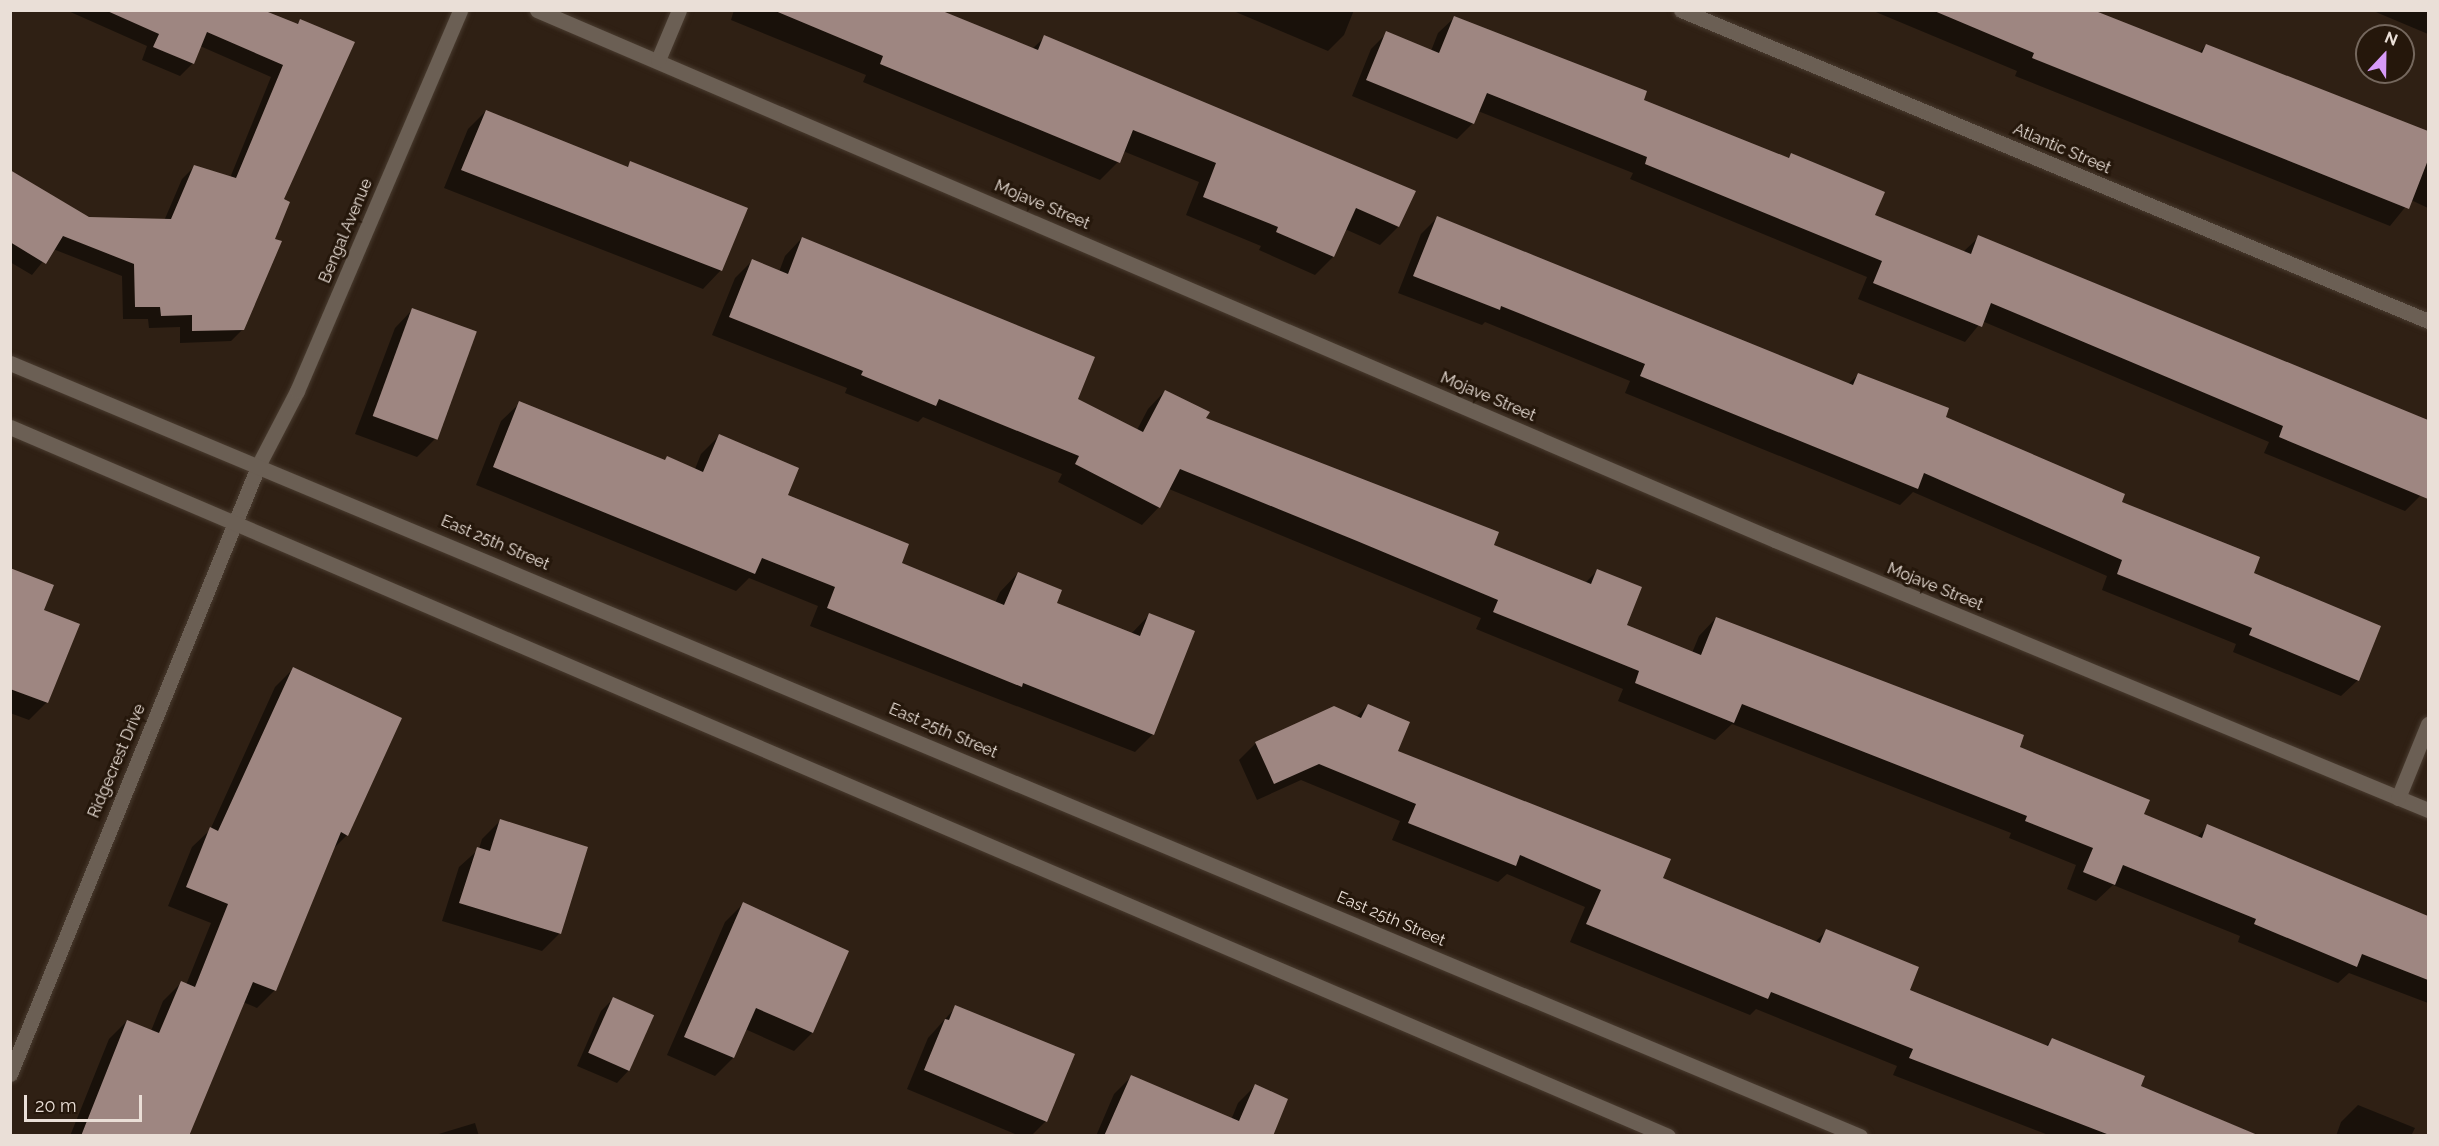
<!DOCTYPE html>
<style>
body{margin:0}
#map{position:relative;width:2439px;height:1146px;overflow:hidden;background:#2f2014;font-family:Raleway,sans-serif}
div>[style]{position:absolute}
.shadow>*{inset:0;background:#0007}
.building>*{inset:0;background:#9e8681;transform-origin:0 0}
.roads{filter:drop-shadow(0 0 2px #493b2f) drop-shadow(0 0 2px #493b2f)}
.minor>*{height:15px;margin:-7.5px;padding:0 7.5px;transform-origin:7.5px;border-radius:7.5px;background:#6b5f54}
.tertiary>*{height:15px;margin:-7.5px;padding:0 7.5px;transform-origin:7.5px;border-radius:7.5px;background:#6b5f54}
span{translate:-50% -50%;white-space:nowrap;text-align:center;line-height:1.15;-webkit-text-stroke:6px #25170b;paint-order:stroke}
.street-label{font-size:16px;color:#eadfd7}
.frame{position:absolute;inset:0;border:12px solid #eadfd7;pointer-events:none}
.north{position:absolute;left:2355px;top:24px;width:60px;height:60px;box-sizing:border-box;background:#25170b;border:2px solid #74675d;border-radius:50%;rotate:22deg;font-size:16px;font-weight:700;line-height:24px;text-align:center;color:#eadfd7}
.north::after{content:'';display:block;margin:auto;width:21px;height:27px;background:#d79bf9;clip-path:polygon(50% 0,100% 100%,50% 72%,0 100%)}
.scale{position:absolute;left:24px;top:1095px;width:118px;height:27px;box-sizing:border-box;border:3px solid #eadfd7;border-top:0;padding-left:8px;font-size:18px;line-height:21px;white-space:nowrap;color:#eadfd7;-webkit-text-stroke:4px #25170b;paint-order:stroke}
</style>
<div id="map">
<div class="shadow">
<div style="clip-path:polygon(66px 10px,259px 10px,296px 25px,300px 21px,282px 200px,243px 329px,231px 341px,180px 343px,180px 327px,149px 328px,148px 319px,123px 319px,122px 276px,53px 249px,32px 275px,10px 262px,10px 171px,88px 218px,164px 221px,182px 179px,194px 167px,230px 178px,271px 77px,200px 46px,193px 63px,180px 76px,142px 60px,147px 46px)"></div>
<div style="clip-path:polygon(734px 10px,936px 10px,1032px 49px,1045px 37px,1398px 227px,1380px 245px,1345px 229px,1333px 257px,1315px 275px,1259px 250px,1261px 246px,1186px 215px,1199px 182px,1123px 151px,1118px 162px,1100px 180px,863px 82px,866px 75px,731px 20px)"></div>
<div style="clip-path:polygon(1231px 10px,1354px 10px,1344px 35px,1328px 51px)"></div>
<div style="clip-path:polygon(1871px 10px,2086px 10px,2199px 53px,2206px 45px,2428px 133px,2428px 208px,2411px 200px,2390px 226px,2015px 76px,2017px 71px)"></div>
<div style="clip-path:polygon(2371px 10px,2428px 10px,2428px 34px)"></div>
<div style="clip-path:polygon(1454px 18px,1642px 101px,1787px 159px,1791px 155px,1873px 216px,1963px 252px,1979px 237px,2428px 421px,2428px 476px,2421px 495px,2405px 511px,2264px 453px,2269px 442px,1982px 321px,1965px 342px,1858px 299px,1867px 277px,1630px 179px,1633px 173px,1478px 111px,1473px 123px,1457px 139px,1352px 96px,1371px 49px,1387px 33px,1431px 51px,1438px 33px)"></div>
<div style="clip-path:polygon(486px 111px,626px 168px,631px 163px,721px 270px,703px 289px,444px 188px,468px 129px)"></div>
<div style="clip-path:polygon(1438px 217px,1848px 384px,1858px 375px,2120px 502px,2252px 574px,2358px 680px,2341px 696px,2233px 652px,2236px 644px,2102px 590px,2107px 576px,1913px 492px,1900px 505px,1625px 393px,1630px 381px,1485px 322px,1482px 325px,1398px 293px,1421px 234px)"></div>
<div style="clip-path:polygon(802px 238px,1076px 400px,1137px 430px,1148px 409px,1165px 391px,1204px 419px,1492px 545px,1585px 583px,1598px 570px,1625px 625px,1692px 653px,1699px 636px,1716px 618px,2018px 748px,2142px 815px,2197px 837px,2208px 826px,2428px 919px,2428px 1003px,2349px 973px,2338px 983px,2238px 942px,2240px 936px,2113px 885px,2096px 901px,2067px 889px,2076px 865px,2009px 838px,2011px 833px,1732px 724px,1715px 740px,1618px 701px,1623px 689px,1476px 629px,1481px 618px,1169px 489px,1159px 507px,1142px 525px,1058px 482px,1062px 474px,923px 417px,918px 422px,845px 393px,847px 388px,712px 335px,735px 278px,752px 261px,779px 272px,785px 256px)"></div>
<div style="clip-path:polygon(413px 309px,435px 439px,417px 457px,355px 434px,395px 328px)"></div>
<div style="clip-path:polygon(520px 403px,664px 462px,695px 469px,701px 454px,719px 436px,786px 496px,900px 564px,995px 603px,1000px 592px,1018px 573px,1055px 604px,1131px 634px,1150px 614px,1153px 734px,1135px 752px,810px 626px,818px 606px,749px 578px,736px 591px,476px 485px,501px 421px)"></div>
<div style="clip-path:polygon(10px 569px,42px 610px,47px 702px,29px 720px,10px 713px)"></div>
<div style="clip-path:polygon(293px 669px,347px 835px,332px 850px,275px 990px,257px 1008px,243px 1002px,155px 1136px,70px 1136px,109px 1039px,127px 1021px,151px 1031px,163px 1001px,181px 983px,186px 985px,211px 923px,168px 906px,192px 847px,210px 830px,275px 687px)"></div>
<div style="clip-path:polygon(1368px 705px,1396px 752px,1661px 879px,1815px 942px,1826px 931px,1908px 991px,2045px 1047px,2052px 1040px,2139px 1087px,2260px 1136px,2051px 1136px,1893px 1075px,1897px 1066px,1756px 1009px,1750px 1015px,1570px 942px,1585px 907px,1507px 874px,1498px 882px,1392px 840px,1400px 821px,1301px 780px,1257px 800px,1239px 760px,1256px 743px,1334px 707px,1356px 717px)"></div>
<div style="clip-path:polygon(500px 821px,560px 933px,542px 951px,442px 921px,459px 867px,479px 849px,482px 839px)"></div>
<div style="clip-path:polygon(743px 904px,847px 952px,812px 1033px,794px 1051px,745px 1029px,733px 1058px,715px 1076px,667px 1055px,725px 922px)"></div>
<div style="clip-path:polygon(613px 999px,629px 1070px,617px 1083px,577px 1066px,601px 1011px)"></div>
<div style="clip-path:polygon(956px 1007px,1046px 1121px,1031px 1136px,1020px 1136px,907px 1089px,928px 1038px)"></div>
<div style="clip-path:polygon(1131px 1077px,1231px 1120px,1238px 1103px,1255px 1086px,1271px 1136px,1096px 1136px,1114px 1094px)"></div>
<div style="clip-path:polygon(2358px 1105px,2415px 1128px,2411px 1136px,2336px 1136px,2341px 1122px)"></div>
<div style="clip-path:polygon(475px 1123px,479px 1136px,432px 1136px)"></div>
</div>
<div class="building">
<div style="clip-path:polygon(105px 10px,263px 10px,298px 24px,300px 19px,355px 42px,284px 199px,290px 202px,275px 239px,282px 241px,244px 330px,192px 331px,192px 315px,161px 316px,160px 307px,135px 307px,134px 264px,63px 236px,46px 264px,10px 242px,10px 170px,89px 217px,171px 219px,194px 165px,236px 178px,283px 65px,207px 32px,194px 64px,153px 47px,159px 34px)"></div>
<div style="clip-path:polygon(773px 10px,940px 10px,1038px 50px,1044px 35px,1416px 191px,1399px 227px,1356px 208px,1334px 257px,1276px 232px,1278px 227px,1203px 197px,1216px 163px,1133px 130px,1120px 163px,880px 64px,883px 56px)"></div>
<div style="clip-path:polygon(1932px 10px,2093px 10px,2202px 53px,2206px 44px,2428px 131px,2428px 160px,2409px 209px,2032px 58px,2034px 53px)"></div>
<div style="clip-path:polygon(1454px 16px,1647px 91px,1644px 100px,1789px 158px,1791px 153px,1885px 192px,1875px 215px,1971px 254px,1978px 235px,2428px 420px,2428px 499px,2279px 437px,2283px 426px,1991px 303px,1982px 327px,1873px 283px,1882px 261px,1645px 164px,1647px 157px,1487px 93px,1474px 124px,1366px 80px,1386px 31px,1439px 53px)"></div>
<div style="clip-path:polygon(486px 110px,628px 167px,630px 161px,748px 208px,722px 271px,461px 170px)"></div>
<div style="clip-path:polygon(1437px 216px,1853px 385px,1858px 373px,1949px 408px,1946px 417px,2125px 494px,2122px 502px,2260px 557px,2254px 573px,2381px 626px,2359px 681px,2249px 635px,2252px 628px,2117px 574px,2122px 560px,1924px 473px,1918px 489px,1640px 376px,1645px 364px,1501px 306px,1500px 310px,1413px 276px)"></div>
<div style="clip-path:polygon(802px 237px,1095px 357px,1078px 399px,1143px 432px,1165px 390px,1210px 412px,1206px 418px,1499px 532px,1494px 545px,1591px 584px,1597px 569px,1642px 587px,1627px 625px,1701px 655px,1716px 617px,2024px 735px,2020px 747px,2150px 800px,2144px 814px,2202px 838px,2207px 824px,2428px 916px,2428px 980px,2362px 954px,2357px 967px,2254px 924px,2256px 919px,2123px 865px,2115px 885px,2083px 872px,2093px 848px,2025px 821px,2027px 816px,1742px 704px,1734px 723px,1635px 683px,1639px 671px,1493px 612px,1498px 600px,1357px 541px,1180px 469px,1160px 508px,1075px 464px,1079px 456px,939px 399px,936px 406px,861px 375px,863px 371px,729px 317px,752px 259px,788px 274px)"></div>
<div style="left:412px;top:308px;width:69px;height:115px;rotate:20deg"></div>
<div style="clip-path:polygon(519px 401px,665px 460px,667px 456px,703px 472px,719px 434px,799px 468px,788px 495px,909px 544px,902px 563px,1004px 605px,1018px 572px,1062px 590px,1057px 603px,1140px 636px,1149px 613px,1195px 631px,1154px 735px,1023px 683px,1022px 687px,827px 608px,835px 587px,762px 558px,755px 574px,493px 467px)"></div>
<div style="clip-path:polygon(10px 568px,54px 585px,44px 610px,80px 624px,48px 703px,10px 689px)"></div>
<div style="clip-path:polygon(293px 667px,402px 718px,348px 836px,341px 832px,276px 991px,253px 982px,189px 1136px,81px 1136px,127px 1020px,159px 1033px,181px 981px,195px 987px,228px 904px,186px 887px,210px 827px,218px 831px)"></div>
<div style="clip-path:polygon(1368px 704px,1410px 722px,1398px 751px,1671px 859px,1663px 878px,1820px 943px,1826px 929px,1919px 967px,1910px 990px,2048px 1046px,2052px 1038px,2145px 1076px,2141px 1086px,2260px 1136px,2112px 1136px,1909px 1058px,1913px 1049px,1771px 992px,1768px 999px,1586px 924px,1601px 890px,1520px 855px,1516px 866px,1408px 823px,1416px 804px,1319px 764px,1274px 784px,1255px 742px,1334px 706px,1361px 718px)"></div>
<div style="clip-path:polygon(500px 819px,588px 847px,561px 934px,459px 903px,477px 847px,490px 851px)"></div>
<div style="clip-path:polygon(743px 902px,849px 951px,813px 1033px,756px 1008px,734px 1058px,684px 1037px)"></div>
<div style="left:613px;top:997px;width:45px;height:61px;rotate:24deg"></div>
<div style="clip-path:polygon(955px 1005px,1075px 1054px,1047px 1122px,924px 1070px,945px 1019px,949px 1020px)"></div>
<div style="clip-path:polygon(1131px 1075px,1239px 1121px,1255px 1084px,1288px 1099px,1273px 1136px,1104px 1136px)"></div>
</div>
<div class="roads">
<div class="minor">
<div style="left:537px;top:10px;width:1347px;rotate:23.18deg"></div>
<div style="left:1775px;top:540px;width:707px;rotate:22.46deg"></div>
<div style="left:1681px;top:10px;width:809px;rotate:22.6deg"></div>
<div style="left:658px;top:60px;width:54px;rotate:-67.2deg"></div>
<div style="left:2398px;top:798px;width:80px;rotate:-67.9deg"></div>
<div style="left:10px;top:1074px;width:659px;rotate:-67.79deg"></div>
<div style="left:259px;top:464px;width:82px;rotate:-62.5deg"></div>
<div style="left:297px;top:391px;width:414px;rotate:-66.8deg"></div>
</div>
<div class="tertiary">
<div style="left:10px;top:363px;width:2005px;rotate:22.68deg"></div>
<div style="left:10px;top:427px;width:1803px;rotate:23.15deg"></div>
</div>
</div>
<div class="street-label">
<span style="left:2062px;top:149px;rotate:23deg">Atlantic Street</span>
<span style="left:1042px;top:205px;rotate:23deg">Mojave Street</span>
<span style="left:346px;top:231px;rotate:-67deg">Bengal Avenue</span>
<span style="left:1488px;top:397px;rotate:23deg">Mojave Street</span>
<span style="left:495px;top:543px;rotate:23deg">East 25th Street</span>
<span style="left:1935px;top:587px;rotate:22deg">Mojave Street</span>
<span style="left:943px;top:731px;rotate:23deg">East 25th Street</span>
<span style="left:117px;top:761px;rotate:-67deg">Ridgecrest Drive</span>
<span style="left:1391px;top:919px;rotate:23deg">East 25th Street</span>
</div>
<div class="frame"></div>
<div class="north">N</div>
<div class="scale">20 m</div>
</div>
